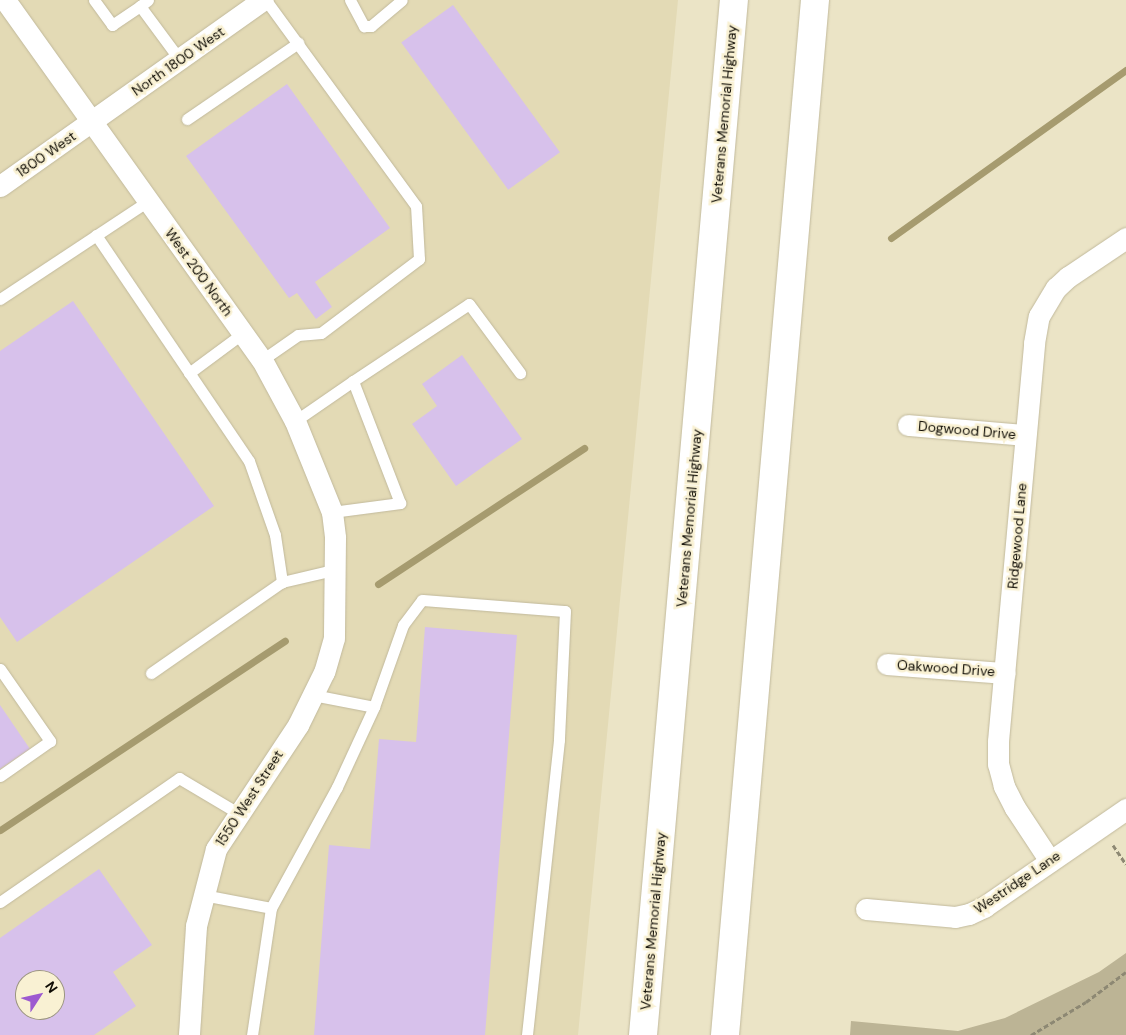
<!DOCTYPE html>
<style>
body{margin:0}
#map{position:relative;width:1126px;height:1035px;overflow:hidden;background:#ebe4c6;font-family:"DM Sans",sans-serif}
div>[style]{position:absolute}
.built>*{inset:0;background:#e3dab5}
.green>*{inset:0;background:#bcb495}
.stream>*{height:7px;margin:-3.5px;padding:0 3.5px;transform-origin:3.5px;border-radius:3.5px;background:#a69b6f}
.building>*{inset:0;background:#d7c1eb;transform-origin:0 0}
.path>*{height:3px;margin-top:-1.5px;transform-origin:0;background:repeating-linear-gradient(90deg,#8d8873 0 5px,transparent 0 7.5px)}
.roads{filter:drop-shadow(0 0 1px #c1b99c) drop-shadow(0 0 1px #c1b99c)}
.lane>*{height:11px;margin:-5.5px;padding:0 5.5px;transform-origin:5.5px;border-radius:5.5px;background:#fff}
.street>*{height:21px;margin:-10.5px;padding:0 10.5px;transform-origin:10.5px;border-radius:10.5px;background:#fff}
.highway>*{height:28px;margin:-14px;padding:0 14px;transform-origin:14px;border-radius:14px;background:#fff}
span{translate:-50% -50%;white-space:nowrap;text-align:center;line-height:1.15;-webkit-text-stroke:5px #f9f1d3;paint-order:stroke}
.street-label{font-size:14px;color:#0f0c04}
.north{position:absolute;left:15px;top:970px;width:50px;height:50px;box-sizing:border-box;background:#f9f1d3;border:1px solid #9b9580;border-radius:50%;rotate:55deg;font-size:14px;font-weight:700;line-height:20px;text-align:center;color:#0f0c04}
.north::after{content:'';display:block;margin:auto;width:18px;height:22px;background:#9d5ad0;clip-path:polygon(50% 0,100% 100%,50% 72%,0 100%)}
</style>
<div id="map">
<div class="built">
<div style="clip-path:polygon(evenodd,0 0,678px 0,578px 1035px,0 1035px,0 0,25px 980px,55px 980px,55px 1010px,25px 1010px,25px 980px)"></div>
</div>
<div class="green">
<div style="clip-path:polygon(1126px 953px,1126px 1035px,850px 1035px,851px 1021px,958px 1031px,1005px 1018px,1099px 972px)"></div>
</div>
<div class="stream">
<div style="left:891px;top:238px;width:289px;rotate:-35.6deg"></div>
<div style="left:378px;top:584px;width:247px;rotate:-33.4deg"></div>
<div style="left:0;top:830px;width:342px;rotate:-33.6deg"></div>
</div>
<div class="building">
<div style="left:453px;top:5px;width:182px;height:64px;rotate:54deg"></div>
<div style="clip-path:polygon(287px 84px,390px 228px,315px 282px,332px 307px,316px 319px,297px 293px,289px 298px,186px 156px)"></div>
<div style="clip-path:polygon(73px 301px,214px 506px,17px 642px,0 617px,0 351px)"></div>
<div style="clip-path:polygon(462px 355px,522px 439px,456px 486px,412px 424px,437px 406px,422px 384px)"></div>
<div style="clip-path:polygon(425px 627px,517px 635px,485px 1035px,314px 1035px,329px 845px,370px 849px,379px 739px,416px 742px)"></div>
<div style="clip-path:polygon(0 705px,30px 749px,0 769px)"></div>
<div style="clip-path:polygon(evenodd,99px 869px,152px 945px,113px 972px,136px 1006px,94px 1035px,0 1035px,0 938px,99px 869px,25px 980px,55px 980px,55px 1010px,25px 1010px,25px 980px)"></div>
</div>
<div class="path">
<div style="left:1113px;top:845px;width:23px;rotate:56deg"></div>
<div style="left:1031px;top:1035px;width:64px;rotate:-31deg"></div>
<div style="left:1086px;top:1002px;width:50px;rotate:-36.9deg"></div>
</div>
<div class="roads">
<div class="lane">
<div style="left:94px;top:0;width:31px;rotate:54deg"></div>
<div style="left:112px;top:25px;width:34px;rotate:-34deg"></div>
<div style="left:148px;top:0;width:10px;rotate:143deg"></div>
<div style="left:140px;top:6px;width:67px;rotate:53.5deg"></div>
<div style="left:350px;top:0;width:30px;rotate:62deg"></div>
<div style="left:364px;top:26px;width:7px"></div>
<div style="left:371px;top:26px;width:40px;rotate:-40deg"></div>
<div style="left:187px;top:119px;width:135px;rotate:-34.4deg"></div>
<div style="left:96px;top:235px;width:273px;rotate:55.9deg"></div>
<div style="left:249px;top:461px;width:78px;rotate:70.6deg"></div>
<div style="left:275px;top:535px;width:48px;rotate:81.5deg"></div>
<div style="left:282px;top:582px;width:52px;rotate:-13.2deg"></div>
<div style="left:0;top:299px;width:178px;rotate:-33.5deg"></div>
<div style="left:262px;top:360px;width:44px;rotate:-34.8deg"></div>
<div style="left:298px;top:335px;width:23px;rotate:-5deg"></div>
<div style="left:321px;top:333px;width:123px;rotate:-37.1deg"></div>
<div style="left:419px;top:259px;width:53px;rotate:-93.2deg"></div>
<div style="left:416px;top:206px;width:255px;rotate:-126.1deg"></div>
<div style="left:189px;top:373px;width:67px;rotate:-36.5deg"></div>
<div style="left:295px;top:421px;width:70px;rotate:-34.6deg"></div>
<div style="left:332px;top:512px;width:69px;rotate:-7.5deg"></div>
<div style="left:400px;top:503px;width:131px;rotate:-111.1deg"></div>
<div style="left:353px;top:381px;width:139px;rotate:-33.6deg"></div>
<div style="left:469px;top:304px;width:86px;rotate:53.5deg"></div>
<div style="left:0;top:669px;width:88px;rotate:55.2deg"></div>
<div style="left:50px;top:741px;width:61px;rotate:145deg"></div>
<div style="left:151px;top:673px;width:160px;rotate:-34.8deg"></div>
<div style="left:313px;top:695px;width:62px;rotate:11.1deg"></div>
<div style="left:374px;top:707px;width:87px;rotate:-70.5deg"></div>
<div style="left:403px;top:625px;width:31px;rotate:-53deg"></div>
<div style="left:422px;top:600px;width:143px;rotate:4.4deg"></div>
<div style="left:565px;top:611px;width:129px;rotate:92.7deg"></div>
<div style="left:559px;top:740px;width:297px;rotate:96.2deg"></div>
<div style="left:203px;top:895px;width:69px;rotate:10.8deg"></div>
<div style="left:271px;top:908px;width:138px;rotate:-61.4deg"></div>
<div style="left:337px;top:787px;width:88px;rotate:-65.2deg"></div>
<div style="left:0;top:902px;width:218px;rotate:-34.7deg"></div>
<div style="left:179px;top:778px;width:69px;rotate:30.7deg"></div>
<div style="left:252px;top:1035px;width:128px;rotate:-81.5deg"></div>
</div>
<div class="street">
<div style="left:5px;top:0;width:442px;rotate:54.5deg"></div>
<div style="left:262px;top:360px;width:69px;rotate:61.6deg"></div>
<div style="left:295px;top:421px;width:98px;rotate:67.9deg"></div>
<div style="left:332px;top:512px;width:26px;rotate:83deg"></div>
<div style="left:335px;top:538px;width:100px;rotate:90.6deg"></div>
<div style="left:334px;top:638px;width:35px;rotate:106deg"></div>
<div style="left:324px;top:672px;width:59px;rotate:116.1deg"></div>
<div style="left:298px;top:725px;width:149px;rotate:123.5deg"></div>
<div style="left:216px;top:849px;width:80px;rotate:104.6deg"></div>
<div style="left:196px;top:926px;width:109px;rotate:93.7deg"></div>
<div style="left:0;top:186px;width:322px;rotate:-35.3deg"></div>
<div style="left:908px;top:425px;width:117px;rotate:4.9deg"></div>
<div style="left:887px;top:664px;width:118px;rotate:4.4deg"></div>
<div style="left:1050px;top:861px;width:64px;rotate:-123.4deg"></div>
<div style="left:1015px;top:808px;width:25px;rotate:-117deg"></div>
<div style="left:1004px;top:786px;width:23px;rotate:-105deg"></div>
<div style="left:998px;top:764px;width:23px;rotate:-90deg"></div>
<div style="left:998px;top:741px;width:400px;rotate:-84.8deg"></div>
<div style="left:1034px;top:343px;width:27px;rotate:-80deg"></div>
<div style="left:1039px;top:316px;width:33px;rotate:-59deg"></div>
<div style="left:1056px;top:288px;width:16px;rotate:-43deg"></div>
<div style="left:1068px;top:277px;width:70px;rotate:-33.9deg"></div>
<div style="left:866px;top:909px;width:89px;rotate:5.1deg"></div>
<div style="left:955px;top:917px;width:14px;rotate:-12deg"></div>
<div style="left:969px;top:914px;width:17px;rotate:-25deg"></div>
<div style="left:984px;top:907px;width:173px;rotate:-34.6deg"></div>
</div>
<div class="highway">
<div style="left:643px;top:1035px;width:1039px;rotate:-84.98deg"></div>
<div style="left:725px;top:1035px;width:1039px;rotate:-85.03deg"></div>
</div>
</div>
<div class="street-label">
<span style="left:178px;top:61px;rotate:-35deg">North 1800 West</span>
<span style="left:724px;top:114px;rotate:-85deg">Veterans Memorial Highway</span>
<span style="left:46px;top:154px;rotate:-35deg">1800 West</span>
<span style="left:199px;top:272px;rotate:54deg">West 200 North</span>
<span style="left:967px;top:430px;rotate:5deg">Dogwood Drive</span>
<span style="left:689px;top:518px;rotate:-85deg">Veterans Memorial Highway</span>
<span style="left:1017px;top:536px;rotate:-85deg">Ridgewood Lane</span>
<span style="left:946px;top:668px;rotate:4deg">Oakwood Drive</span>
<span style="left:249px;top:798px;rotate:-57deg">1550 West Street</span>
<span style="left:1017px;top:882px;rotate:-34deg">Westridge Lane</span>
<span style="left:653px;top:921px;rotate:-85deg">Veterans Memorial Highway</span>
</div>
<div class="north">N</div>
</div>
